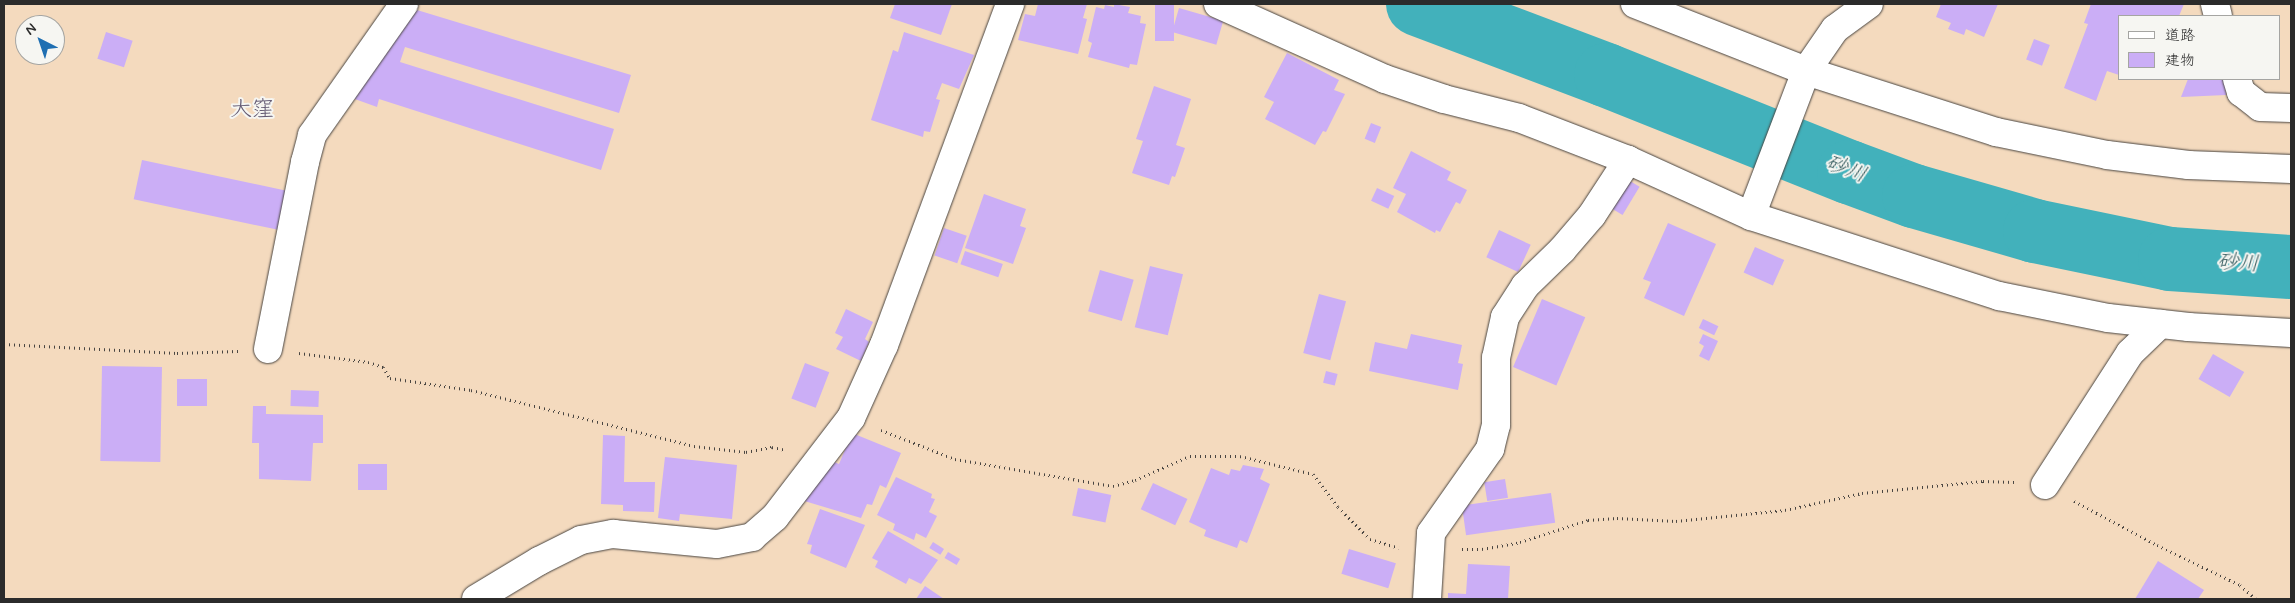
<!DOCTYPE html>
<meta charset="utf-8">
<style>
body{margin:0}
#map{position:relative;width:2295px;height:603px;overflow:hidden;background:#f4dabe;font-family:Mynerve,"Klee One",sans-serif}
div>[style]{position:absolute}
.river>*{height:64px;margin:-32px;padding:0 32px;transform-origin:32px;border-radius:32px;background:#42b1bb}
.building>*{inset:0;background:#cbaef6;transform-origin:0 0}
.path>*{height:3px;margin-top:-1.5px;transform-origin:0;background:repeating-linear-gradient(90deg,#494541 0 1px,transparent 0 5px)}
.roads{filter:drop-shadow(0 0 1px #494541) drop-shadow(0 0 1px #494541)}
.street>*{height:28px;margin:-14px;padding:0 14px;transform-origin:14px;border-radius:14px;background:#fff}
.secondary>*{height:28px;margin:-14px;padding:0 14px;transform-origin:14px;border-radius:14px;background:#fff}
span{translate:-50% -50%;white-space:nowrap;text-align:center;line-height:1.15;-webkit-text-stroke:4px #f6f6f2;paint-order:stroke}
.water-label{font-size:21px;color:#335a5d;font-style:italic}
.quarter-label{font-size:22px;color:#635972}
.frame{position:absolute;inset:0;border:5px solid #2b2b2b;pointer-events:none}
.legend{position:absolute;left:2118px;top:15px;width:162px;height:65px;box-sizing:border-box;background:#f6f6f2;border:1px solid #a5a5a2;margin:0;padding:6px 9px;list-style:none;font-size:15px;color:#2b2b2b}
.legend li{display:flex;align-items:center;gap:10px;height:25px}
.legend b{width:25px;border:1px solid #a5a5a2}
.north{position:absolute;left:15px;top:15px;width:50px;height:50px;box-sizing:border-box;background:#f6f6f2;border:1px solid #a5a5a2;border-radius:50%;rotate:319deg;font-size:14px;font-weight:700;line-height:20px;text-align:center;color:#2b2b2b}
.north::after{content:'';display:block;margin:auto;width:18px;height:22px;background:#1f6fb2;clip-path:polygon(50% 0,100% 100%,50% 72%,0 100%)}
</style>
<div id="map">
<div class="river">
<div style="left:1418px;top:4px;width:201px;rotate:20.7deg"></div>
<div style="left:1606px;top:75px;width:262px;rotate:21.8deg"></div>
<div style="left:1849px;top:172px;width:69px;rotate:20.3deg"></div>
<div style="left:1914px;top:196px;width:126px;rotate:16.1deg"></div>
<div style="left:2035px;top:231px;width:138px;rotate:11.7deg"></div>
<div style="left:2170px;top:259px;width:121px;rotate:3.8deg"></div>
</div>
<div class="building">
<div style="clip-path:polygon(895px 4px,952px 4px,941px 35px,890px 18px)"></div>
<div style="clip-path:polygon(1038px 4px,1087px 4px,1083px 18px,1087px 19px,1078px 54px,1018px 40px,1025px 14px,1035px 16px)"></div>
<div style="clip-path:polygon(1114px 4px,1130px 7px,1128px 13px,1141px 16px,1140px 23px,1146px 24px,1137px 65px,1130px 64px,1129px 68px,1088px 57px,1092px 43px,1088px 41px,1096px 7px,1104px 9px,1105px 5px,1114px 7px)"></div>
<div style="left:1155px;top:4px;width:19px;height:37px"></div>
<div style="clip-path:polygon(1941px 4px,1998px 4px,1984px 37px,1966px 29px,1964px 35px,1948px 29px,1951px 23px,1936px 17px)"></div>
<div style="clip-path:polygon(2091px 4px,2184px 4px,2179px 16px,2119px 16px,2119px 75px,2107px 71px,2096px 101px,2064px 88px,2088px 24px,2084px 23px)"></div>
<div style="left:1179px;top:8px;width:46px;height:25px;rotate:16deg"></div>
<div style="clip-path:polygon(417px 10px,631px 75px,619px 113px,405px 47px,400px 62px,614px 129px,601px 170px,379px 99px,377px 107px,352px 98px)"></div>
<div style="left:106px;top:32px;width:28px;height:28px;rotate:18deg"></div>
<div style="clip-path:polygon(904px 32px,974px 55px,959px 89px,942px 83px,936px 99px,940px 100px,930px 132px,924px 131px,923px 137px,871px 120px,893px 50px,898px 52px)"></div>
<div style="left:2034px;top:39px;width:17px;height:22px;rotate:21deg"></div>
<div style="clip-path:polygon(1287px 53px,1339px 80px,1334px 90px,1345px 94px,1326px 132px,1323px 131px,1315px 145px,1265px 119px,1274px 102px,1264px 97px)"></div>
<div style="clip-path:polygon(2188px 79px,2225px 79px,2226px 95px,2181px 97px)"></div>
<div style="clip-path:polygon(1154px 86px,1191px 99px,1176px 145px,1185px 148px,1175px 177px,1172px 176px,1169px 185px,1132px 173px,1143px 141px,1136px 139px)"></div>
<div style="left:1371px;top:123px;width:11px;height:17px;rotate:22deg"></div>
<div style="clip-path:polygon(1411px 151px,1451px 172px,1447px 180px,1467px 190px,1460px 204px,1456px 202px,1440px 232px,1436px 230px,1435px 233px,1397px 212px,1406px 194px,1393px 188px)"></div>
<div style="left:142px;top:160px;width:149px;height:40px;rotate:12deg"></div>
<div style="left:1625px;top:178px;width:17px;height:33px;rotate:31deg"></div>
<div style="left:1377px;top:188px;width:19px;height:14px;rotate:25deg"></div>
<div style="clip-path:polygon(984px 194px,1026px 209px,1020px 226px,1026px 228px,1013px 264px,965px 248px)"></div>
<div style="clip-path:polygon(1668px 223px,1716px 244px,1684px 316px,1644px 298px,1651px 282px,1643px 279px)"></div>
<div style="left:944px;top:228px;width:24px;height:29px;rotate:19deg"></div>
<div style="left:1499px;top:230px;width:35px;height:30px;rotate:25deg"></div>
<div style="left:1755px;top:247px;width:32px;height:28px;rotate:24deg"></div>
<div style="left:965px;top:251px;width:40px;height:14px;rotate:19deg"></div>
<div style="left:1150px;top:266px;width:34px;height:63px;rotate:14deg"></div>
<div style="left:1100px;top:270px;width:35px;height:43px;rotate:16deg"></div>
<div style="left:1319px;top:294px;width:28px;height:61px;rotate:15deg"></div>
<div style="left:1542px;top:299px;width:47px;height:74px;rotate:23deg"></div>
<div style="clip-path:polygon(846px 309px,873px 322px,865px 339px,869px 342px,861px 361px,836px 349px,843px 337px,835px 333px)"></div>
<div style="left:1703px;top:319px;width:17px;height:10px;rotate:25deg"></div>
<div style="clip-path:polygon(1411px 334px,1462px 345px,1458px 363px,1463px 364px,1458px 390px,1369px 371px,1375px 342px,1407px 349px)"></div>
<div style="clip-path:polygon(1703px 334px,1718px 341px,1709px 361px,1699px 356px,1704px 346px,1699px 343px)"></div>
<div style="left:2213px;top:354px;width:36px;height:29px;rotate:30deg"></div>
<div style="left:805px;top:363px;width:26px;height:38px;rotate:21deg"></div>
<div style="left:102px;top:366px;width:60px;height:95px;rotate:1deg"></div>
<div style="left:1326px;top:371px;width:12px;height:12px;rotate:14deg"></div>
<div style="left:177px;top:379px;width:30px;height:27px"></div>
<div style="left:291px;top:390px;width:28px;height:16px;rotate:2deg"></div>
<div style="clip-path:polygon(253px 406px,266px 406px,266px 414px,323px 415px,323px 443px,313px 443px,311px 481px,259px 479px,259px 443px,252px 443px)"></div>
<div style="clip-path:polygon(852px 433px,901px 453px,886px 488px,880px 485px,872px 505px,867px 504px,861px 518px,801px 500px,832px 461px,839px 464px)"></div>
<div style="clip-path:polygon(603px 435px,625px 436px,624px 482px,655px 482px,654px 512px,623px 511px,623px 505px,601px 504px)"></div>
<div style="clip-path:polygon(665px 457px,737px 465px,732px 519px,680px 514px,679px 521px,658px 518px)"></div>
<div style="left:387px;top:464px;width:26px;height:29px;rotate:90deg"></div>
<div style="clip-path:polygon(1243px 465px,1264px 469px,1260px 479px,1270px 484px,1247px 543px,1240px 540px,1237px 548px,1204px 536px,1206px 530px,1189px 522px,1211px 468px,1229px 475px,1231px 469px,1240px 471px)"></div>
<div style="clip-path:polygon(896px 477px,932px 494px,931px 498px,935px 499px,929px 512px,937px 516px,926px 538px,916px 533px,914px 540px,893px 530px,895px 524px,877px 515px)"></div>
<div style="left:1505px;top:479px;width:19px;height:21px;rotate:81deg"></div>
<div style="left:1153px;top:483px;width:38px;height:29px;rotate:25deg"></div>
<div style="left:1078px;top:488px;width:34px;height:28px;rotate:12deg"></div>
<div style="left:1551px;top:493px;width:30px;height:90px;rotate:82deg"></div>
<div style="clip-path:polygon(820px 509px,865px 525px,846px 568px,810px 553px,812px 545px,807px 544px)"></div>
<div style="clip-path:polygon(888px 531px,938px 560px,921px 584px,909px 578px,906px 584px,875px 567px,878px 561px,872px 558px)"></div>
<div style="left:933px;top:542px;width:13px;height:7px;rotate:32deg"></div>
<div style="left:1349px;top:549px;width:49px;height:26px;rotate:17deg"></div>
<div style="left:948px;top:552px;width:14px;height:7px;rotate:30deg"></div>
<div style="clip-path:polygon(2158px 561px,2204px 590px,2198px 599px,2135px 599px)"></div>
<div style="clip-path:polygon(1468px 564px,1510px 566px,1508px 599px,1448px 599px,1448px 593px,1466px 594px)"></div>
<div style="clip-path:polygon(925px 586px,944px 599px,916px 599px)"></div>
</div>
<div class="path">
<div style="left:4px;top:344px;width:173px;rotate:3deg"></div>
<div style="left:177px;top:353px;width:61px;rotate:-1.9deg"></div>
<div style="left:299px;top:353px;width:70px;rotate:7.4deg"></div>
<div style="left:368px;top:362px;width:16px;rotate:18deg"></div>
<div style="left:383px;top:367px;width:13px;rotate:58deg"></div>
<div style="left:390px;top:378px;width:82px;rotate:8.4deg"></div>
<div style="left:471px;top:390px;width:230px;rotate:14.1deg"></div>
<div style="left:694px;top:446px;width:52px;rotate:6.6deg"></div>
<div style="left:746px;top:452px;width:26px;rotate:-11deg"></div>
<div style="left:772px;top:447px;width:14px;rotate:12deg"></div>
<div style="left:881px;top:430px;width:79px;rotate:21.4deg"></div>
<div style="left:955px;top:459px;width:160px;rotate:9.7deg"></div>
<div style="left:1113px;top:486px;width:23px;rotate:-15deg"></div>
<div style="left:1135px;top:480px;width:60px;rotate:-23.6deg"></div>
<div style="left:1190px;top:456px;width:50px"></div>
<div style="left:1240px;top:456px;width:75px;rotate:13.9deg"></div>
<div style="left:1313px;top:474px;width:41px;rotate:52.9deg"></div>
<div style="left:1338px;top:507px;width:45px;rotate:45deg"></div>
<div style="left:1370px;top:539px;width:30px;rotate:17deg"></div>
<div style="left:2074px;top:501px;width:94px;rotate:27.9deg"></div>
<div style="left:2157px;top:545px;width:92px;rotate:25.7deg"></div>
<div style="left:2240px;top:585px;width:21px;rotate:41deg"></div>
<div style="left:1462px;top:549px;width:20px"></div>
<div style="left:1482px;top:549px;width:39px;rotate:-10deg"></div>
<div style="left:1520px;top:542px;width:71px;rotate:-17.9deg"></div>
<div style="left:1588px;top:520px;width:29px;rotate:-4deg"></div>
<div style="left:1617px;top:518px;width:59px;rotate:2.9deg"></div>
<div style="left:1676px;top:521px;width:110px;rotate:-5.8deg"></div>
<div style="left:1785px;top:510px;width:79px;rotate:-12.4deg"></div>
<div style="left:1862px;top:493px;width:122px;rotate:-5.7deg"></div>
<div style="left:1983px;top:481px;width:31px;rotate:2deg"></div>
</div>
<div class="roads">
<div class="street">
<div style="left:1218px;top:4px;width:183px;rotate:24.2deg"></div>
<div style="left:1385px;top:79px;width:62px;rotate:18.7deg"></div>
<div style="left:1444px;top:99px;width:77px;rotate:14.2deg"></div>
<div style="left:1519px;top:118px;width:117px;rotate:21.1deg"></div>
<div style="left:1628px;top:160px;width:135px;rotate:24.5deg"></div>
<div style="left:1751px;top:216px;width:261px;rotate:17.9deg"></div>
<div style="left:1999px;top:296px;width:111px;rotate:11.4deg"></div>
<div style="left:2108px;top:318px;width:81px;rotate:6.4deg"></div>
<div style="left:2188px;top:327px;width:103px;rotate:3.3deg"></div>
<div style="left:2215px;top:4px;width:12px;rotate:76deg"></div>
<div style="left:2237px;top:79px;width:14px;rotate:73deg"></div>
<div style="left:2241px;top:92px;width:24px;rotate:38deg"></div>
<div style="left:2260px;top:107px;width:31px;rotate:2deg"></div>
<div style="left:1751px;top:216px;width:155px;rotate:-69.2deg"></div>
<div style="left:1806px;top:71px;width:51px;rotate:-55.4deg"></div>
<div style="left:1835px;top:29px;width:42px;rotate:-36.3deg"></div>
<div style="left:268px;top:349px;width:191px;rotate:-78.8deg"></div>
<div style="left:305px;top:162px;width:28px;rotate:-75deg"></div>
<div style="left:312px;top:135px;width:160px;rotate:-54.9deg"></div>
<div style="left:2045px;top:485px;width:157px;rotate:-57.2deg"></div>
<div style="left:2130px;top:353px;width:42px;rotate:-44deg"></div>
<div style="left:476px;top:599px;width:74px;rotate:-31.1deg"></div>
<div style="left:539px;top:561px;width:47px;rotate:-26.6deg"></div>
<div style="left:581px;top:540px;width:33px;rotate:-11deg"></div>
<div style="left:613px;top:534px;width:104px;rotate:5.5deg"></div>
<div style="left:717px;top:544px;width:36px;rotate:-11deg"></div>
<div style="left:752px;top:537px;width:30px;rotate:-41deg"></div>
<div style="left:775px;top:517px;width:125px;rotate:-52.5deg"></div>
<div style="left:851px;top:418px;width:80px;rotate:-65.7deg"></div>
<div style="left:884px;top:345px;width:364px;rotate:-69.7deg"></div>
<div style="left:1427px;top:599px;width:66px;rotate:-86.5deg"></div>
<div style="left:1431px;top:533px;width:103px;rotate:-54.9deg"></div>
<div style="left:1490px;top:449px;width:25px;rotate:-76deg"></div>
<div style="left:1496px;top:425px;width:67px;rotate:-90deg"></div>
<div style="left:1496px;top:358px;width:42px;rotate:-77.6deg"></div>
<div style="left:1505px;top:317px;width:37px;rotate:-57deg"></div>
<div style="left:1525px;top:286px;width:52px;rotate:-44.2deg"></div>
<div style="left:1562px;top:250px;width:46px;rotate:-49.4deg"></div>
<div style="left:1592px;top:215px;width:66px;rotate:-56.8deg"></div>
</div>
<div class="secondary">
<div style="left:1635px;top:4px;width:184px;rotate:21.4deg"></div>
<div style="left:1806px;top:71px;width:200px;rotate:17.8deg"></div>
<div style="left:1996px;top:132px;width:113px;rotate:11.7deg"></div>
<div style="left:2107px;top:155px;width:82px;rotate:7deg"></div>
<div style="left:2188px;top:165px;width:103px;rotate:2.2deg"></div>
</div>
</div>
<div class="water-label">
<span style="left:1846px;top:169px;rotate:21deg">砂川</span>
<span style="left:2238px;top:263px;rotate:4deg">砂川</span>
</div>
<div class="quarter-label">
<span style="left:252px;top:111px">大窪</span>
</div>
<div class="frame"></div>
<ul class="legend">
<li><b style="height:6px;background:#fff"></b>道路</li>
<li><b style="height:14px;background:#cbaef6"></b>建物</li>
</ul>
<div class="north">N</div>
</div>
